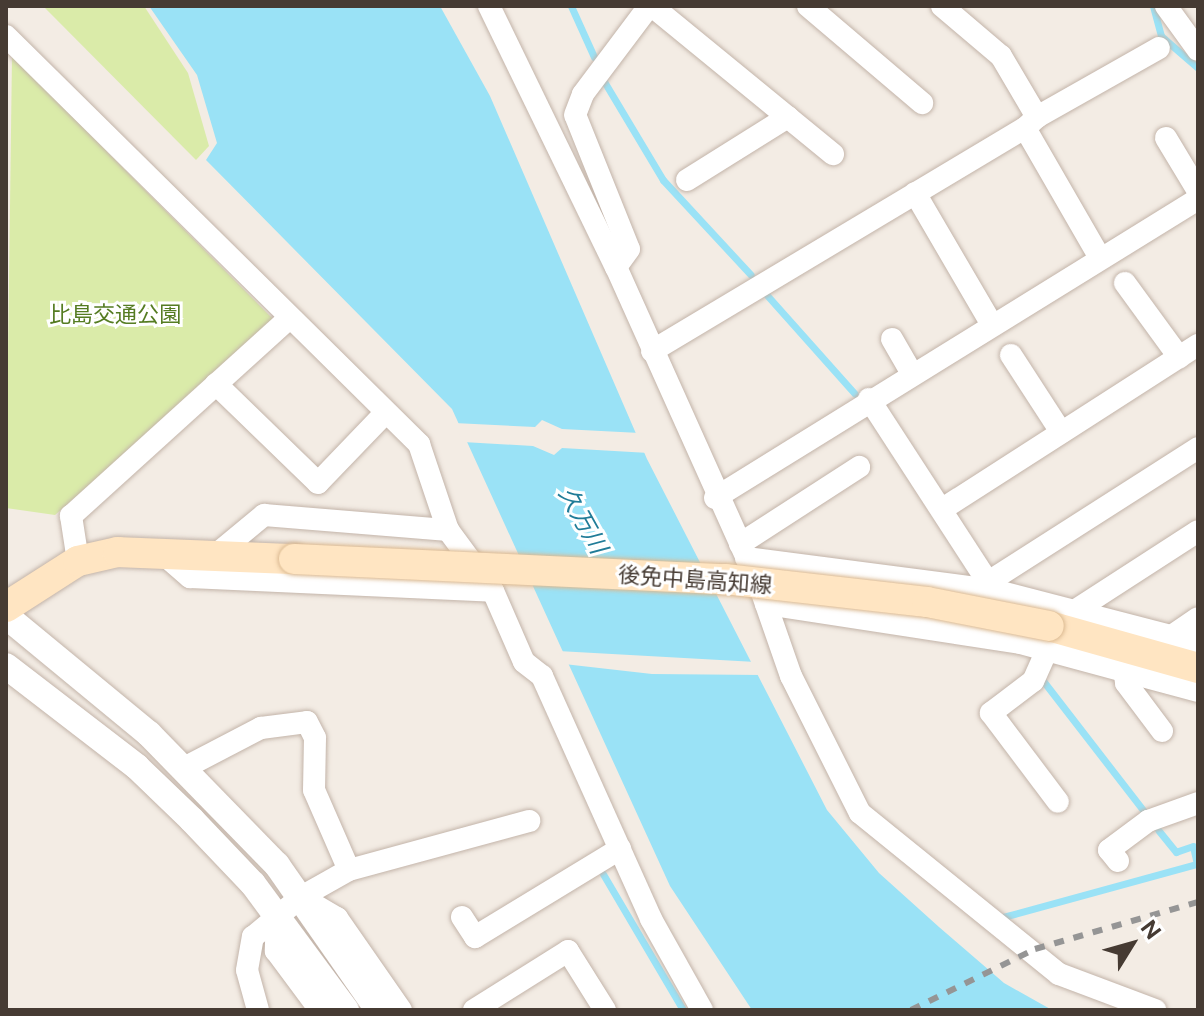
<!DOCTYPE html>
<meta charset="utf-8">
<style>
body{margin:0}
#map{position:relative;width:1204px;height:1016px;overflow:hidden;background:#f3ece4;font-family:"Public Sans","Noto Sans JP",sans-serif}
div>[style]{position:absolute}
.green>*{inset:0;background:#daeba9}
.water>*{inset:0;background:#9ae2f6}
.pier>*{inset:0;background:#f3ece4}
.stream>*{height:7px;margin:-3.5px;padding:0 3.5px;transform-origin:3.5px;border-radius:3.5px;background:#9ae2f6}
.roads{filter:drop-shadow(0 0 2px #c3b4a9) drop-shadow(0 0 2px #c3b4a9)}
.minor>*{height:22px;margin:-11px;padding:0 11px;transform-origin:11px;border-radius:11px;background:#fff}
.tertiary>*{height:26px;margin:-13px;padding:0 13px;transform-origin:13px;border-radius:13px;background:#fff}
.secondary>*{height:30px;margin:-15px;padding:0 15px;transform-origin:15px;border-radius:15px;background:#ffe5c2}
.rail>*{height:6px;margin-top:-3px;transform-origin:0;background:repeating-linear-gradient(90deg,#959595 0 10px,transparent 0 20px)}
.bridges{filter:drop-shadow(0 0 2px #dbb991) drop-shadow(0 0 2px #dbb991)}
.secondary-bridge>*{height:30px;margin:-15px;padding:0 15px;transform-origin:15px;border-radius:15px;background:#ffe5c2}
span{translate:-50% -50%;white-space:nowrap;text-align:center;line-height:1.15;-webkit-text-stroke:6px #fff;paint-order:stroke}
.park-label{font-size:22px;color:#557c22}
.street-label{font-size:22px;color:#463b33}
.water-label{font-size:24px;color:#207c98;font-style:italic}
.frame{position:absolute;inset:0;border:8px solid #463b33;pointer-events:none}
.north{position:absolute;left:1092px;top:904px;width:80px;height:80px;-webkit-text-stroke:6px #fff;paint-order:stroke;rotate:53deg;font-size:22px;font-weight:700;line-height:32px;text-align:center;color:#463b33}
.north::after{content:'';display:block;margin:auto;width:28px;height:36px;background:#463b33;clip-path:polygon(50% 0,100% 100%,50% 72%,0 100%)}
</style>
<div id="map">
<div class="green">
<div style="clip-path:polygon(43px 6px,144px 6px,188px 73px,209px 146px,196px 160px)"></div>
<div style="clip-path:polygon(12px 56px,276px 322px,55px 515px,6px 508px)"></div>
</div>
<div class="water">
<div style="clip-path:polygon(149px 6px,440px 6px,490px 96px,647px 459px,827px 810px,879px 873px,939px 927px,1004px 983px,1052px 1010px,752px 1010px,670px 886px,452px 409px,206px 160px,217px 143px,197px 75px)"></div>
</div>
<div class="pier">
<div style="clip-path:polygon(542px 420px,562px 429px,640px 433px,649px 453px,562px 448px,554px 455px,533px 446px,463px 442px,454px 423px,535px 427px)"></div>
<div style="clip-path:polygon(558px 651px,756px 662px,763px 675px,652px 674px,564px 664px)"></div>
</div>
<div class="stream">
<div style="left:571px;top:6px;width:56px;rotate:65.7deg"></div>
<div style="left:1153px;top:6px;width:31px;rotate:75deg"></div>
<div style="left:1161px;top:36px;width:49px;rotate:40.9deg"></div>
<div style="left:605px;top:83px;width:113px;rotate:59.1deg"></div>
<div style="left:663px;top:180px;width:129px;rotate:47.2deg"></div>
<div style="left:765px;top:293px;width:135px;rotate:48.3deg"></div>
<div style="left:1044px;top:682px;width:162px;rotate:52.3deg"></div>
<div style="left:603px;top:874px;width:158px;rotate:59.5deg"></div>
<div style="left:1003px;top:917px;width:201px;rotate:-15.3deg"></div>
<div style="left:1197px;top:864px;width:18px;rotate:-103deg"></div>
<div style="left:1193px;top:846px;width:18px;rotate:161deg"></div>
<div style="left:1176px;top:852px;width:28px;rotate:-129deg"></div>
</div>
<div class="roads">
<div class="minor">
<div style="left:489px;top:6px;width:290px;rotate:64.1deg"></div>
<div style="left:616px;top:267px;width:354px;rotate:65.8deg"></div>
<div style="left:761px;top:590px;width:91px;rotate:70.8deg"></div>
<div style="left:791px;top:676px;width:153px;rotate:63.3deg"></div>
<div style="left:860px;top:813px;width:256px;rotate:39deg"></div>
<div style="left:1059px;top:974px;width:103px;rotate:20.6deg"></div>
<div style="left:652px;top:6px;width:234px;rotate:39.3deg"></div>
<div style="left:808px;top:6px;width:150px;rotate:40.4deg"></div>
<div style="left:942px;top:6px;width:77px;rotate:40.3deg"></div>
<div style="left:1001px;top:56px;width:71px;rotate:59.5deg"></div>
<div style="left:1037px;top:117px;width:16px;rotate:137deg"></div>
<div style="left:1166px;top:6px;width:54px;rotate:54deg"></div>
<div style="left:6px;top:36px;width:581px;rotate:44.65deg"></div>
<div style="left:419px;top:444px;width:91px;rotate:71.4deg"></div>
<div style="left:448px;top:530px;width:76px;rotate:53.6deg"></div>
<div style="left:493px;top:591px;width:77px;rotate:66.4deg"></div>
<div style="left:524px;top:662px;width:23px;rotate:38deg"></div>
<div style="left:542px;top:676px;width:266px;rotate:65.8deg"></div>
<div style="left:651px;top:919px;width:104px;rotate:60.7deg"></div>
<div style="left:1037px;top:117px;width:140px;rotate:-29.5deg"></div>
<div style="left:1166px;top:138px;width:62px;rotate:58.9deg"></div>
<div style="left:687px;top:180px;width:119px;rotate:-32deg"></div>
<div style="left:915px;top:193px;width:151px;rotate:59.7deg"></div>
<div style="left:616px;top:267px;width:22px;rotate:-54deg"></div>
<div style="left:629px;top:249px;width:144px;rotate:-111.9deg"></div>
<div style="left:575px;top:115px;width:22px;rotate:-69deg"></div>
<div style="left:583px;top:94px;width:110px;rotate:-53.1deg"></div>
<div style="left:1125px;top:283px;width:92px;rotate:53.9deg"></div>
<div style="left:892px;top:339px;width:38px;rotate:60deg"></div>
<div style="left:652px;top:351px;width:435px;rotate:-30.9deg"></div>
<div style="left:1025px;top:128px;width:148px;rotate:60deg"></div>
<div style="left:1011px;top:355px;width:92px;rotate:57deg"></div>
<div style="left:216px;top:384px;width:142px;rotate:44.1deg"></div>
<div style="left:318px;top:483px;width:98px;rotate:-46.2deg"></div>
<div style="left:869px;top:399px;width:228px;rotate:57deg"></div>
<div style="left:993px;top:590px;width:212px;rotate:14.5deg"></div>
<div style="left:715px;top:498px;width:568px;rotate:-31.76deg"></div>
<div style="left:944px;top:508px;width:302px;rotate:-32.7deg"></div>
<div style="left:740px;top:544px;width:142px;rotate:-32.9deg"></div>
<div style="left:162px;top:553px;width:37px;rotate:41deg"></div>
<div style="left:190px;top:577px;width:303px;rotate:2.6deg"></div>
<div style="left:218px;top:553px;width:60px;rotate:-39.6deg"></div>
<div style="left:264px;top:515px;width:185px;rotate:4.7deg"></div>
<div style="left:746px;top:558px;width:249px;rotate:7.4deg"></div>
<div style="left:78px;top:561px;width:46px;rotate:-98.8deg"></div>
<div style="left:71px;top:516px;width:294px;rotate:-42.2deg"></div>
<div style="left:990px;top:581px;width:247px;rotate:-32.6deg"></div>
<div style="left:766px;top:604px;width:257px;rotate:8.7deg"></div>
<div style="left:1020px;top:643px;width:184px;rotate:15.1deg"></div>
<div style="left:1076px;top:610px;width:145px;rotate:-32.9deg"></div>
<div style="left:1173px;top:635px;width:30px;rotate:-34deg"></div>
<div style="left:1047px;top:650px;width:34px;rotate:114deg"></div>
<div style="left:1033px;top:681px;width:53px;rotate:142.7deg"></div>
<div style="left:991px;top:713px;width:111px;rotate:53deg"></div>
<div style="left:1124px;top:668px;width:15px;rotate:82deg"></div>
<div style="left:1126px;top:683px;width:60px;rotate:53.1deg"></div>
<div style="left:184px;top:768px;width:87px;rotate:-27.5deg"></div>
<div style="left:261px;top:728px;width:46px;rotate:-7.4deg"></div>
<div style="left:307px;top:722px;width:18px;rotate:63deg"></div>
<div style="left:315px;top:738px;width:52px;rotate:91.1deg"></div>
<div style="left:314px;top:790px;width:87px;rotate:66.4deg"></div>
<div style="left:1118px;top:861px;width:14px;rotate:-129deg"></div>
<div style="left:1109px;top:850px;width:49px;rotate:-36.6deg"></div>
<div style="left:1148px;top:821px;width:53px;rotate:-19.8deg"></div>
<div style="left:301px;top:897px;width:42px;rotate:30.3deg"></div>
<div style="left:337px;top:918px;width:112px;rotate:55.2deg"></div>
<div style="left:277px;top:915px;width:36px;rotate:92deg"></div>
<div style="left:276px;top:951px;width:74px;rotate:53.3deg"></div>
<div style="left:462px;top:917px;width:24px;rotate:57deg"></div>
<div style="left:475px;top:937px;width:170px;rotate:-31.3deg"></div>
<div style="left:258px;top:1010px;width:41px;rotate:-105.4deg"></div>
<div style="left:247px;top:970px;width:34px;rotate:-80deg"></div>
<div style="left:253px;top:937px;width:62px;rotate:-39.8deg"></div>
<div style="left:301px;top:897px;width:55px;rotate:-29.4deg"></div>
<div style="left:349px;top:870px;width:187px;rotate:-15.2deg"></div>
<div style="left:474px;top:1010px;width:111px;rotate:-32.1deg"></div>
<div style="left:568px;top:951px;width:70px;rotate:57.9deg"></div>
</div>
<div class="tertiary">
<div style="left:6px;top:616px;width:185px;rotate:39.5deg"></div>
<div style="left:149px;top:734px;width:183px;rotate:45.7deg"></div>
<div style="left:277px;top:865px;width:177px;rotate:55.1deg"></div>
<div style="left:6px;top:666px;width:165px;rotate:37.6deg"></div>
<div style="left:137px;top:767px;width:76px;rotate:43.9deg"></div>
<div style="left:192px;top:820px;width:88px;rotate:46.4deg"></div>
<div style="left:253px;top:884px;width:157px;rotate:53.6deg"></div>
</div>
<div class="secondary">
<div style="left:6px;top:607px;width:85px;rotate:-32.6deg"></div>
<div style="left:78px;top:561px;width:41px;rotate:-12.7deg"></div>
<div style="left:118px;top:552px;width:176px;rotate:2.3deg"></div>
<div style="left:1049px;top:626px;width:155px;rotate:15.7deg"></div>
</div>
</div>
<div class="rail">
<div style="left:911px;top:1010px;width:138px;rotate:-26.2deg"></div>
<div style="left:1035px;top:949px;width:170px;rotate:-16.1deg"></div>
</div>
<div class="bridges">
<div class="secondary-bridge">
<div style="left:294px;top:559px;width:431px;rotate:2.7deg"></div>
<div style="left:725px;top:579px;width:203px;rotate:6.5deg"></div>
<div style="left:927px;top:602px;width:124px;rotate:11.1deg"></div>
</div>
</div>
<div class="park-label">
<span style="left:115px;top:315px">比島交通公園</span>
</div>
<div class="street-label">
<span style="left:695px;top:580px;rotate:4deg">後免中島高知線</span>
</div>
<div class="water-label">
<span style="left:583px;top:520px;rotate:61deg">久万川</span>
</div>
<div class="frame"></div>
<div class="north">N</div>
</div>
